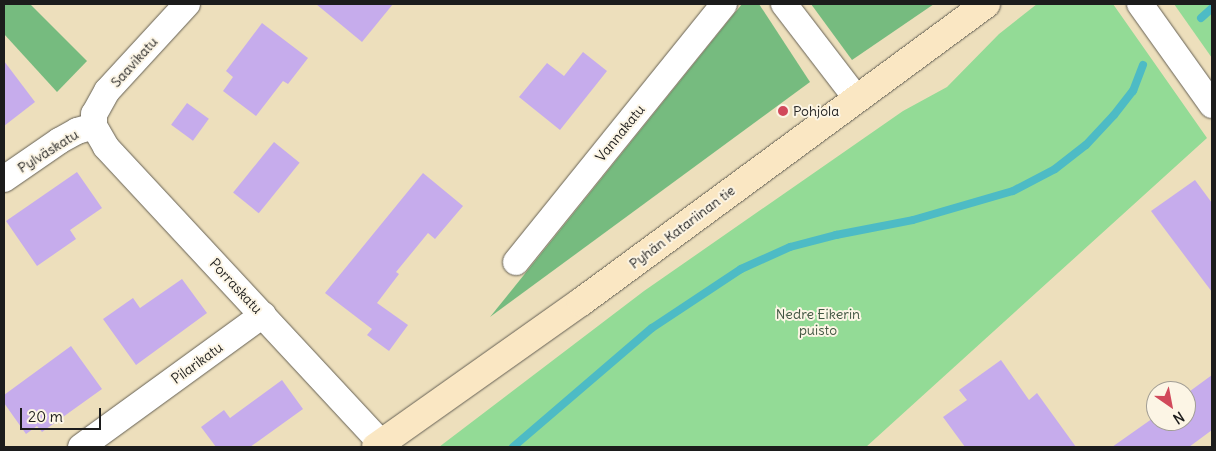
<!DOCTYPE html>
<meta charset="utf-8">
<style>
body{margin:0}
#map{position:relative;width:1216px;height:451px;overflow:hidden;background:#eddfbc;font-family:Delius,sans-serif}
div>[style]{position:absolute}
.green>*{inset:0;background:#93db96}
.forest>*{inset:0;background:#76bb7f}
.stream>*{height:8px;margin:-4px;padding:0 4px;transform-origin:4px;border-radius:4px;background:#4dbbc5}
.building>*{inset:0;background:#c6acec;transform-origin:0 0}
.roads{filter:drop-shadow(0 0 1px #656054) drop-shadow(0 0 1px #656054)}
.street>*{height:26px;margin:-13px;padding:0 13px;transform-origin:13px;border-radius:13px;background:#fff}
.secondary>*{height:28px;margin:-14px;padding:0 14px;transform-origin:14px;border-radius:14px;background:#fae7c3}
.dots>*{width:14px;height:14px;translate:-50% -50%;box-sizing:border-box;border:2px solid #fcf5e5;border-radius:50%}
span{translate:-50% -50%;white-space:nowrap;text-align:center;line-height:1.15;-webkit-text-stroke:4px #fcf5e5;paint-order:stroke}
.street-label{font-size:14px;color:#1c1c1c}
.poi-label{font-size:14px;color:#1c1c1c}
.left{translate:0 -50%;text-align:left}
.park-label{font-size:14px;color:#405541}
.frame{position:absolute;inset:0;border:5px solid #1c1c1c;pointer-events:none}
.north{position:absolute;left:1146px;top:381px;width:50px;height:50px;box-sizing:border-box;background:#fcf5e5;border:1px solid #a29e95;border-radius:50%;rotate:147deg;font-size:14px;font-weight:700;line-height:20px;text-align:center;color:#1c1c1c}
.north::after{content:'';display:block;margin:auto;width:18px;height:22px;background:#d1495b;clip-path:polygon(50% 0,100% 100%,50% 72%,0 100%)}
.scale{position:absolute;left:20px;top:408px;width:81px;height:22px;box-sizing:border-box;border:2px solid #1c1c1c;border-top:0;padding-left:6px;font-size:15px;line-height:18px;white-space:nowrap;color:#1c1c1c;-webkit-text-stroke:4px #fcf5e5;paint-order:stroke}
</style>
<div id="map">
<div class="green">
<div style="clip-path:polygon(1037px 4px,1113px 4px,1207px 138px,866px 447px,439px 447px,644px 291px,903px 111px,947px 87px,999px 34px)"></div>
<div style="clip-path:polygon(1174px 4px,1212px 4px,1212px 58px)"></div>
</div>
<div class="forest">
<div style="clip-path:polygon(4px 4px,30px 4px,87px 61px,57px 92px,4px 34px)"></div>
<div style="clip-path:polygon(742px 4px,759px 4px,810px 82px,490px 317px)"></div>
<div style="clip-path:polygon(811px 4px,934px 4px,852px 60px)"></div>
</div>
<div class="stream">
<div style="left:1201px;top:18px;width:15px;rotate:-42deg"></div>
<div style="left:513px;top:447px;width:183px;rotate:-40.6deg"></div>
<div style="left:652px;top:328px;width:107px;rotate:-33.5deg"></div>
<div style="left:741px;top:269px;width:54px;rotate:-24.2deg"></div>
<div style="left:790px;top:247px;width:48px;rotate:-14.6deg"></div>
<div style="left:836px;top:235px;width:78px;rotate:-11deg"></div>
<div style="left:913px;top:220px;width:104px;rotate:-16.2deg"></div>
<div style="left:1013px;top:191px;width:47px;rotate:-27.6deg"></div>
<div style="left:1055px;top:169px;width:39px;rotate:-38deg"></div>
<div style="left:1086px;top:145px;width:41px;rotate:-47deg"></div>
<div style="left:1114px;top:115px;width:31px;rotate:-52deg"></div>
<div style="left:1133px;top:91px;width:28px;rotate:-69deg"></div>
</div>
<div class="building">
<div style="clip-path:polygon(316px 4px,393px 4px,362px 42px)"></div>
<div style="clip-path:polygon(262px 23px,308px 58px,288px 84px,283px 81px,256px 116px,223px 91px,233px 77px,226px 71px)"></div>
<div style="clip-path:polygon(583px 52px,607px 71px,560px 130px,519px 97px,547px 63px,564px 76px)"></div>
<div style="clip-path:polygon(4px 61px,35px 102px,4px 126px)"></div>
<div style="left:187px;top:103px;width:27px;height:27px;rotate:36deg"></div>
<div style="left:274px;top:142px;width:33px;height:65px;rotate:39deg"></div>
<div style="clip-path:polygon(77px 172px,102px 208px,70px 230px,76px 239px,37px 266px,6px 221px)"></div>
<div style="clip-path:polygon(423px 173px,463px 206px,435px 239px,428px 233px,396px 272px,399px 274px,377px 303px,408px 325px,389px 351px,367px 335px,372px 329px,325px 293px)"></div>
<div style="clip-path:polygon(1195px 180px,1212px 203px,1212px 292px,1151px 211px)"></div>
<div style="clip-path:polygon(182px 279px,207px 313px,136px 365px,103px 319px,133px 298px,140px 308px)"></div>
<div style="clip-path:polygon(71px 346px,102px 389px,42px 432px,37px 426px,26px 434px,4px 403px,4px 395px)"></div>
<div style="clip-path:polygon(1001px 360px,1029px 400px,1037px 393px,1076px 447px,965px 447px,943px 417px,967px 400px,959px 390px)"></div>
<div style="clip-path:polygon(1212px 375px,1212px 430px,1189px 447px,1112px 447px,1156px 416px,1156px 421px,1186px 421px,1186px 394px)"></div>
<div style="clip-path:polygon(282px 380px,303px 409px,250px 447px,216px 447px,201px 427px,224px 410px,230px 418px)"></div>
</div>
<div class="roads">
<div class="street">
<div style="left:187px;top:4px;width:118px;rotate:132.6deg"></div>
<div style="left:107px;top:91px;width:26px;rotate:119deg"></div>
<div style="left:94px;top:114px;width:12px;rotate:90deg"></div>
<div style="left:94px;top:126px;width:24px;rotate:60deg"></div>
<div style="left:106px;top:147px;width:404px;rotate:47.1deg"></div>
<div style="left:784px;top:4px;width:118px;rotate:52.5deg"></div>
<div style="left:1140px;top:4px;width:124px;rotate:54.5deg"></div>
<div style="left:4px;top:179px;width:67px;rotate:-34.6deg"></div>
<div style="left:59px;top:141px;width:21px;rotate:-29deg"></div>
<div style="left:77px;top:131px;width:18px;rotate:-16deg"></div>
<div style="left:516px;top:262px;width:331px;rotate:-51.1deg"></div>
<div style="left:81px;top:447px;width:225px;rotate:-36deg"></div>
</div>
<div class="secondary">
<div style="left:376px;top:447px;width:251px;rotate:-35.3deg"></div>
<div style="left:581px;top:302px;width:503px;rotate:-36.35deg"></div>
</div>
</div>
<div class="dots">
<div style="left:783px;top:111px;background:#d1495b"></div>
</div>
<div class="street-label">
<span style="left:134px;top:62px;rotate:-48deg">Saavikatu</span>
<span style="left:620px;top:133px;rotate:-51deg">Vannakatu</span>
<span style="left:48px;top:151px;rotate:-32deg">Pylväskatu</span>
<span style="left:682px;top:227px;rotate:-37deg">Pyhän Katariinan tie</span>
<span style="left:236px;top:286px;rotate:47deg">Porraskatu</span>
<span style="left:197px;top:363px;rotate:-36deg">Pilarikatu</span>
</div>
<div class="poi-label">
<span class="left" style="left:793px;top:111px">Pohjola</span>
</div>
<div class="park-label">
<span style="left:818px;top:322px">Nedre Eikerin<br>puisto</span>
</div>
<div class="frame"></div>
<div class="north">N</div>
<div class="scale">20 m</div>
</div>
